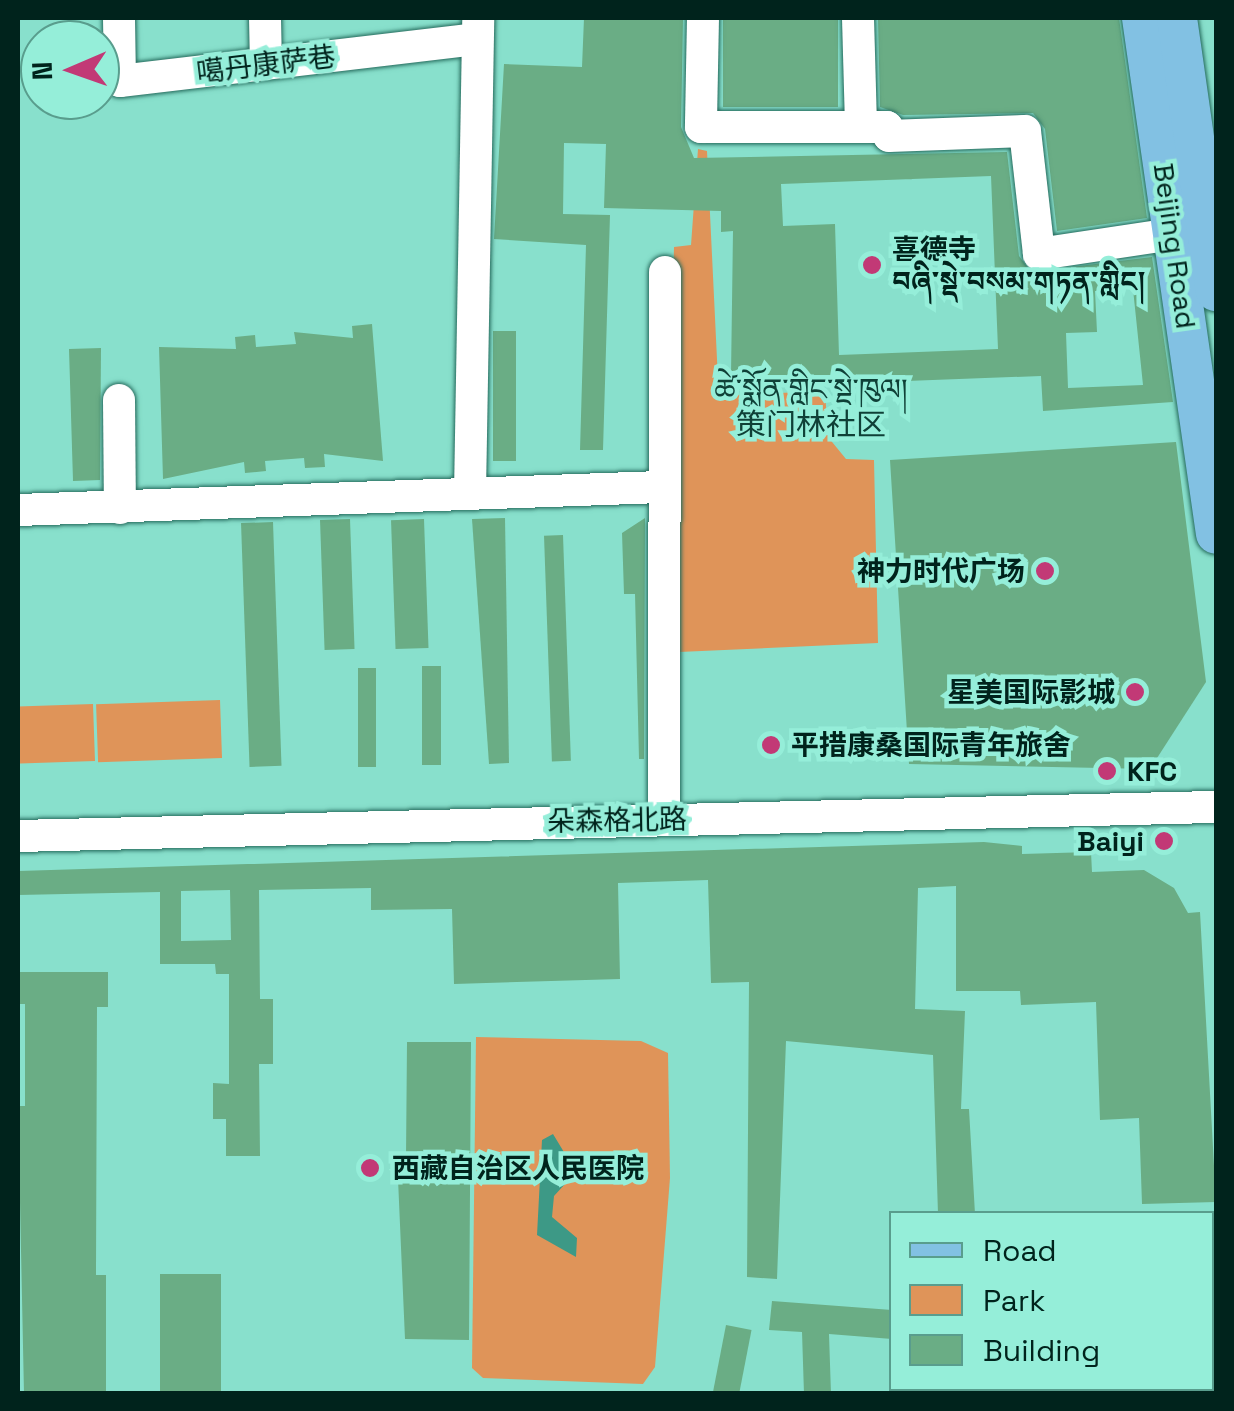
<!DOCTYPE html>
<meta charset="utf-8">
<style>
body{margin:0}
#map{position:relative;width:1234px;height:1411px;overflow:hidden;background:#88e0cc;font-family:"Space Grotesk","Noto Sans SC","Noto Serif Tibetan",sans-serif}
div>[style]{position:absolute}
.green>*{inset:0;background:#df9459;transform-origin:0 0}
.water>*{inset:0;background:#3d9986}
.building>*{inset:0;background:#6aad85;transform-origin:0 0}
.roads{filter:drop-shadow(0 0 2px #256a5c) drop-shadow(0 0 2px #256a5c)}
.minor>*{height:32px;margin:-16px;padding:0 16px;transform-origin:16px;border-radius:16px;background:#fff}
.major>*{height:40px;margin:-20px;padding:0 20px;transform-origin:20px;border-radius:20px;background:#82c1e3}
.dots>*{width:28px;height:28px;translate:-50% -50%;box-sizing:border-box;border:5px solid #95eed9;border-radius:50%}
span{translate:-50% -50%;white-space:nowrap;text-align:center;line-height:1.15;-webkit-text-stroke:9px #95eed9;paint-order:stroke}
.street-label{font-size:28px;color:#00231c}
.poi-label{font-size:28px;color:#00231c;font-weight:700}
.left{translate:0 -50%;text-align:left}
.right{translate:-100% -50%;text-align:right}
.neighbourhood-label{font-size:30px;color:#0f4037}
.frame{position:absolute;inset:0;border:20px solid #00231c;pointer-events:none}
.legend{position:absolute;left:889px;top:1211px;width:325px;height:180px;box-sizing:border-box;background:#95eed9;border:2px solid #599d8d;margin:0;padding:12px 18px;list-style:none;font-size:30px;color:#00231c}
.legend li{display:flex;align-items:center;gap:20px;height:50px}
.legend b{width:50px;border:2px solid #599d8d}
.north{position:absolute;left:20px;top:20px;width:100px;height:100px;box-sizing:border-box;background:#95eed9;border:2px solid #599d8d;border-radius:50%;rotate:268deg;font-size:28px;font-weight:700;line-height:40px;text-align:center;color:#00231c}
.north::after{content:'';display:block;margin:auto;width:35px;height:45px;background:#c23976;clip-path:polygon(50% 0,100% 100%,50% 72%,0 100%)}
</style>
<div id="map">
<div class="green">
<div style="clip-path:polygon(698px 149px,707px 151px,718px 380px,734px 380px,735px 395px,825px 391px,828px 437px,846px 459px,874px 460px,878px 643px,679px 652px,668px 472px,674px 247px,691px 245px)"></div>
<div style="left:220px;top:700px;width:58px;height:124px;rotate:88deg"></div>
<div style="left:93px;top:704px;width:57px;height:75px;rotate:88deg"></div>
<div style="clip-path:polygon(476px 1037px,641px 1041px,668px 1053px,670px 1178px,655px 1367px,643px 1384px,483px 1378px,472px 1368px)"></div>
</div>
<div class="water">
<div style="clip-path:polygon(553px 1134px,576px 1172px,554px 1196px,552px 1217px,577px 1238px,576px 1257px,537px 1235px,542px 1140px)"></div>
</div>
<div class="building">
<div style="clip-path:polygon(evenodd,584px 18px,683px 18px,681px 127px,694px 158px,1007px 152px,1019px 256px,1031px 272px,1152px 257px,1173px 402px,1043px 411px,1041px 376px,748px 387px,748px 375px,731px 375px,733px 231px,721px 232px,721px 211px,604px 208px,606px 144px,564px 143px,563px 214px,610px 215px,603px 450px,580px 450px,586px 245px,494px 239px,504px 64px,582px 67px,584px 18px,991px 176px,998px 349px,839px 355px,835px 224px,783px 226px,781px 184px,991px 176px,584px 18px,1133px 289px,1143px 385px,1068px 388px,1066px 333px,1097px 332px,1095px 291px,1133px 289px)"></div>
<div style="left:723px;top:18px;width:115px;height:89px"></div>
<div style="clip-path:polygon(878px 18px,1119px 18px,1147px 218px,1057px 231px,1045px 129px,1033px 113px,903px 115px,880px 107px)"></div>
<div style="clip-path:polygon(372px 324px,383px 461px,324px 454px,325px 467px,305px 468px,304px 458px,265px 461px,266px 471px,245px 473px,244px 462px,163px 479px,159px 347px,236px 349px,235px 337px,255px 335px,256px 347px,296px 344px,294px 332px,353px 338px,352px 326px)"></div>
<div style="left:493px;top:331px;width:23px;height:130px"></div>
<div style="clip-path:polygon(101px 348px,100px 480px,73px 481px,69px 349px)"></div>
<div style="clip-path:polygon(1176px 442px,1206px 682px,1150px 769px,909px 764px,890px 460px)"></div>
<div style="clip-path:polygon(505px 518px,509px 763px,489px 764px,472px 519px)"></div>
<div style="clip-path:polygon(645px 518px,644px 759px,639px 759px,635px 594px,624px 594px,622px 533px)"></div>
<div style="left:350px;top:519px;width:130px;height:30px;rotate:88deg"></div>
<div style="left:424px;top:519px;width:129px;height:33px;rotate:88deg"></div>
<div style="left:273px;top:522px;width:244px;height:32px;rotate:88deg"></div>
<div style="left:563px;top:535px;width:226px;height:19px;rotate:88deg"></div>
<div style="left:422px;top:666px;width:19px;height:99px"></div>
<div style="left:358px;top:668px;width:18px;height:99px"></div>
<div style="clip-path:polygon(evenodd,984px 842px,1022px 846px,1022px 854px,1091px 852px,1092px 872px,1144px 870px,1174px 888px,1188px 913px,1200px 912px,1216px 1202px,1142px 1204px,1139px 1118px,1100px 1120px,1096px 1002px,1021px 1005px,1020px 991px,956px 991px,956px 886px,918px 888px,915px 1009px,965px 1011px,961px 1109px,969px 1109px,975px 1214px,938px 1214px,933px 1055px,786px 1041px,777px 1279px,747px 1277px,749px 982px,711px 983px,708px 880px,618px 883px,620px 979px,454px 984px,452px 909px,371px 910px,371px 888px,259px 890px,260px 999px,273px 999px,273px 1064px,259px 1064px,260px 1156px,226px 1156px,226px 1119px,213px 1119px,213px 1083px,229px 1084px,229px 974px,216px 974px,215px 964px,160px 964px,160px 892px,18px 895px,18px 871px,984px 842px,230px 890px,231px 940px,181px 941px,181px 891px,230px 890px)"></div>
<div style="clip-path:polygon(18px 972px,108px 972px,108px 1007px,97px 1007px,96px 1275px,106px 1275px,106px 1394px,24px 1394px,18px 1106px,25px 1106px,25px 1004px,18px 1004px)"></div>
<div style="clip-path:polygon(407px 1042px,471px 1042px,469px 1340px,405px 1339px,397px 1156px,406px 1156px)"></div>
<div style="left:160px;top:1274px;width:61px;height:120px"></div>
<div style="clip-path:polygon(772px 1301px,892px 1310px,892px 1339px,829px 1334px,831px 1394px,804px 1394px,802px 1332px,769px 1330px)"></div>
<div style="left:726px;top:1325px;width:26px;height:70px;rotate:11deg"></div>
</div>
<div class="roads">
<div class="minor">
<div style="left:119px;top:18px;width:63px;rotate:89.1deg"></div>
<div style="left:120px;top:81px;width:358px;rotate:-6.7deg"></div>
<div style="left:265px;top:18px;width:46px;rotate:88.8deg"></div>
<div style="left:703px;top:18px;width:109px;rotate:91.1deg"></div>
<div style="left:701px;top:127px;width:186px"></div>
<div style="left:887px;top:127px;width:9px;rotate:77deg"></div>
<div style="left:889px;top:136px;width:136px;rotate:-2.1deg"></div>
<div style="left:1025px;top:131px;width:124px;rotate:83.5deg"></div>
<div style="left:1039px;top:254px;width:135px;rotate:-8.5deg"></div>
<div style="left:858px;top:18px;width:108px;rotate:88.4deg"></div>
<div style="left:119px;top:400px;width:108px;rotate:89.5deg"></div>
<div style="left:470px;top:493px;width:475px;rotate:-89deg"></div>
<div style="left:18px;top:510px;width:642px;rotate:-2.05deg"></div>
<div style="left:664px;top:819px;width:547px;rotate:-89.9deg"></div>
<div style="left:18px;top:836px;width:1198px;rotate:-1.39deg"></div>
</div>
<div class="major">
<div style="left:1142px;top:18px;width:521px;rotate:81.84deg"></div>
<div style="left:1177px;top:18px;width:276px;rotate:81.9deg"></div>
</div>
</div>
<div class="dots">
<div style="left:872px;top:265px;background:#c23976"></div>
<div style="left:1045px;top:571px;background:#c23976"></div>
<div style="left:1135px;top:692px;background:#c23976"></div>
<div style="left:771px;top:745px;background:#c23976"></div>
<div style="left:1107px;top:771px;background:#c23976"></div>
<div style="left:1164px;top:841px;background:#c23976"></div>
<div style="left:370px;top:1168px;background:#c23976"></div>
</div>
<div class="street-label">
<span style="left:266px;top:64px;rotate:-7deg">噶丹康萨巷</span>
<span style="left:1175px;top:246px;rotate:82deg">Beijing Road</span>
<span style="left:617px;top:820px;rotate:-1deg">朵森格北路</span>
</div>
<div class="poi-label">
<span class="left" style="left:892px;top:265px">喜德寺<br>བཞི་སྡེ་བསམ་གཏན་གླིང།</span>
<span class="right" style="left:1025px;top:571px">神力时代广场</span>
<span class="right" style="left:1115px;top:692px">星美国际影城</span>
<span class="left" style="left:791px;top:745px">平措康桑国际青年旅舍</span>
<span class="left" style="left:1127px;top:771px">KFC</span>
<span class="right" style="left:1144px;top:841px">Baiyi</span>
<span class="left" style="left:392px;top:1168px">西藏自治区人民医院</span>
</div>
<div class="neighbourhood-label">
<span style="left:811px;top:407px">ཚེ་སྨོན་གླིང་སྡེ་ཁུལ།<br>策门林社区</span>
</div>
<div class="frame"></div>
<ul class="legend">
<li><b style="height:12px;background:#82c1e3"></b>Road</li>
<li><b style="height:28px;background:#df9459"></b>Park</li>
<li><b style="height:28px;background:#6aad85"></b>Building</li>
</ul>
<div class="north">N</div>
</div>
